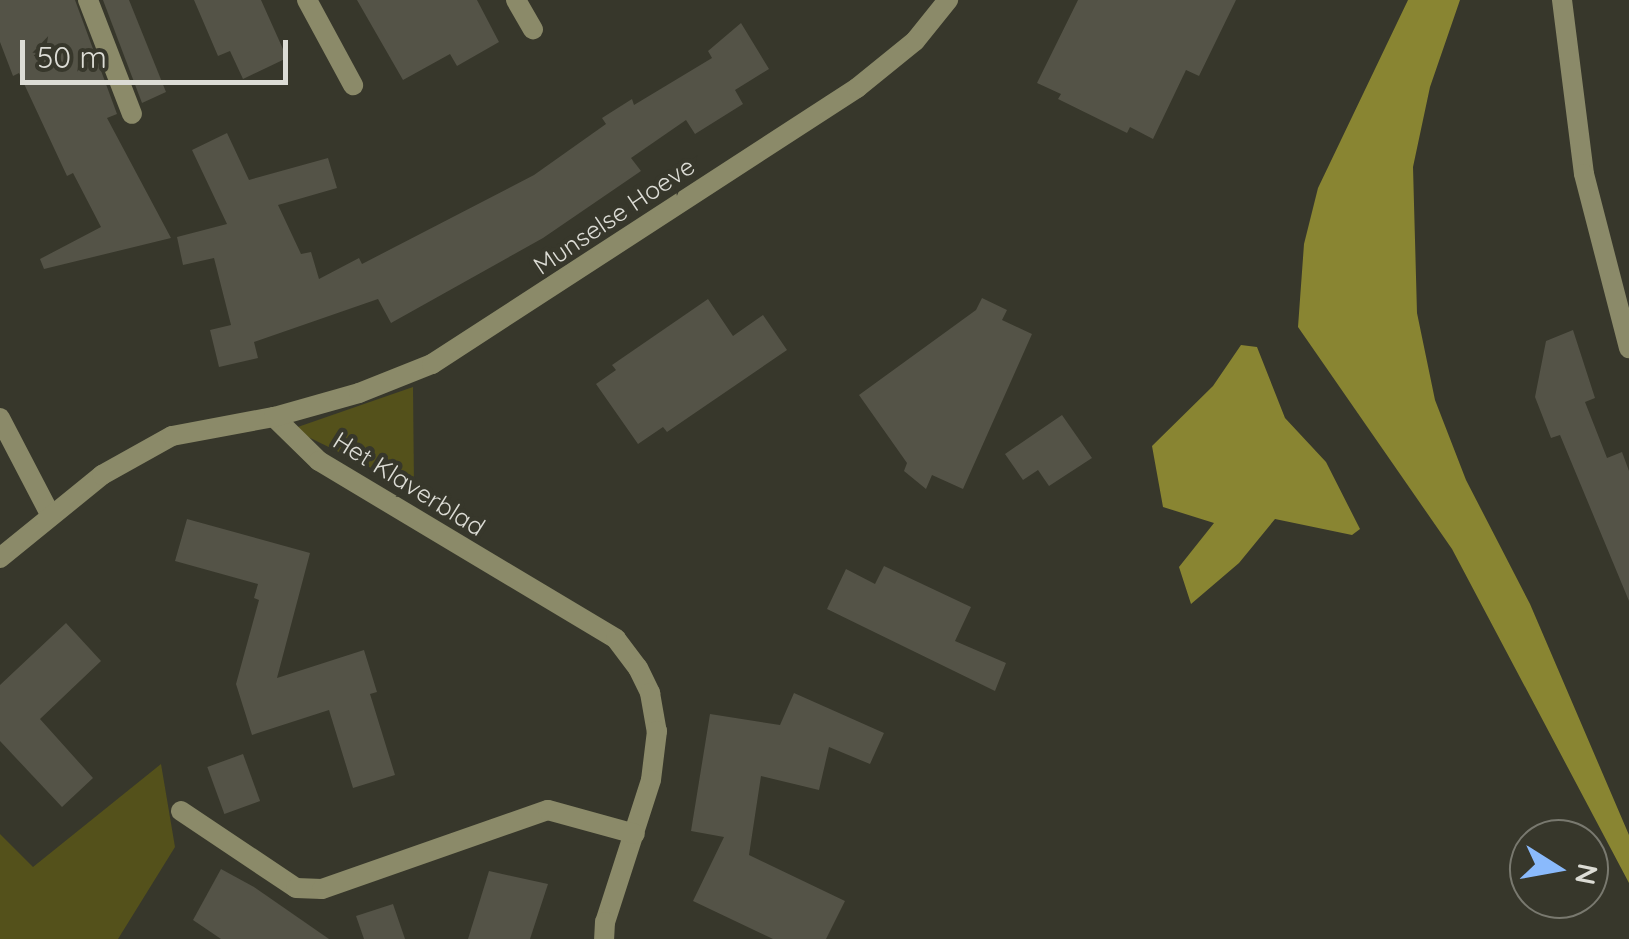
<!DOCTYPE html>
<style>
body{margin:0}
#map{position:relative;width:1629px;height:939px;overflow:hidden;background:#37372b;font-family:Quicksand,sans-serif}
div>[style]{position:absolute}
.green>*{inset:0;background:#54511b}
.water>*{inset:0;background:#898532}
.building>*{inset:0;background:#545347;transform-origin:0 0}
.minor>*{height:20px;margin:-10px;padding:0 10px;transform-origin:10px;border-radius:10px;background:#8b8a69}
span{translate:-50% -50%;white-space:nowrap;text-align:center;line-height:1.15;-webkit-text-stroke:9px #37372b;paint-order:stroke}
.street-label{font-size:25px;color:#dcdcd5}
.north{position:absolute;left:1509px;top:819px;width:100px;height:100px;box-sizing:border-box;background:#37372b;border:2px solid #79796f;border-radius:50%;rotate:101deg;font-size:28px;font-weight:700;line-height:40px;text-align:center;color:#dcdcd5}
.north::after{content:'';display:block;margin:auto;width:35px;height:45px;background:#8abafc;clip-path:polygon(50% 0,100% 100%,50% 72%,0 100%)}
.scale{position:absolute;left:20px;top:40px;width:268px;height:45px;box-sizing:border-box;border:5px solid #dcdcd5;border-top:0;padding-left:12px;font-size:30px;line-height:35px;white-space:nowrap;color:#dcdcd5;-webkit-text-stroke:8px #37372b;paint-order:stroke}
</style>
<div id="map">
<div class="green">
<div style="clip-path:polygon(413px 387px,414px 489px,292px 429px)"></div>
<div style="clip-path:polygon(161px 764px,175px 847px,118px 939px,0 939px,0 834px,33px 867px)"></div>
</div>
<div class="water">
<div style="clip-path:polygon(1408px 0,1460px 0,1430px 87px,1413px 167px,1417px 313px,1435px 400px,1466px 480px,1530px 604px,1629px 835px,1629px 883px,1452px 549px,1298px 327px,1304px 244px,1318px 188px)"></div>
<div style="clip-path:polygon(1241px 345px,1257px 347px,1285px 418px,1326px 462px,1360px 529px,1352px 535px,1275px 519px,1239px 563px,1191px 604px,1179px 567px,1214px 523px,1163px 507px,1152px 446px,1213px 386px)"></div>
</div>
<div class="building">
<div style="clip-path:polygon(0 0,75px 0,117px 114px,107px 118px,171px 238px,44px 269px,40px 259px,101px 227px,73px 173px,67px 176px,19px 73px,13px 76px,0 42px)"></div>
<div style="clip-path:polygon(103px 0,129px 0,166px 92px,142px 103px)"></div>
<div style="clip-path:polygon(194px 0,261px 0,287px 58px,243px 79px,230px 51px,218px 56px)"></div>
<div style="clip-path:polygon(357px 0,477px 0,499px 42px,457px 66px,450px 54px,403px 80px)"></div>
<div style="clip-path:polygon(1078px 0,1236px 0,1199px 76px,1186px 70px,1153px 139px,1130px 127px,1127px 133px,1058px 99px,1061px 94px,1037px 83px)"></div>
<div style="clip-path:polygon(741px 23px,769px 69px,735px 90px,743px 104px,695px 134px,686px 120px,631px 158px,641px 171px,543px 238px,391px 323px,378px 299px,254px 342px,258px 358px,219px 367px,210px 330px,231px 325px,214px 258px,183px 265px,177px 237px,227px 224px,192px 150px,227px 133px,249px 180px,328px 158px,337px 188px,278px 205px,301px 254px,311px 252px,319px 279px,359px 258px,362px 264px,534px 175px,606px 124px,602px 118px,632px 99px,634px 105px,712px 58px,708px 51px)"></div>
<div style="clip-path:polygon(982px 298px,1007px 310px,1002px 320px,1032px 334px,963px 489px,932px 475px,926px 489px,904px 471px,907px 463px,859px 395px,976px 310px)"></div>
<div style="clip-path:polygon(708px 299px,733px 336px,763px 315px,787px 350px,667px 432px,663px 427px,638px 444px,596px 384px,616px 370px,612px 365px)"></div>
<div style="clip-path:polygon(1573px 330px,1595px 398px,1585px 402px,1607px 458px,1622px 452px,1629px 471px,1629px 601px,1560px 435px,1551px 438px,1535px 397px,1546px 341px)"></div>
<div style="clip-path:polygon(1062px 415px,1092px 458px,1049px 486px,1038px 470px,1023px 480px,1005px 454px)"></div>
<div style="clip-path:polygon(187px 519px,310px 553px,277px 678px,364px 650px,377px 692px,370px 694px,395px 775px,353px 788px,329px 710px,252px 735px,236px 684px,259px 600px,254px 598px,258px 584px,175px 561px)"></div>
<div style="clip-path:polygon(884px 566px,971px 607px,955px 641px,1006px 663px,995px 691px,827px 609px,846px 569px,875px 584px)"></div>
<div style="clip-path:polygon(66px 623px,101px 661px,40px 719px,93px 778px,62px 807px,0 741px,0 685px)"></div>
<div style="clip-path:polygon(794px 693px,884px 733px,870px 764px,829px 747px,819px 790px,761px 776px,749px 855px,845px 901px,826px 939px,773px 939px,693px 901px,724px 837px,691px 831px,710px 714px,780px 725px)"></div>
<div style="left:243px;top:754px;width:50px;height:38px;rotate:70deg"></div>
<div style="clip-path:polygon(221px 869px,254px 887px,329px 939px,221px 939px,193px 920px)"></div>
<div style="clip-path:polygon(489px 871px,548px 884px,530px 939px,468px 939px)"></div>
<div style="clip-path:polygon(393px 904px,405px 939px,364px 939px,356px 916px)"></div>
</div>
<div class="minor">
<div style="left:88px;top:0;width:122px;rotate:68.9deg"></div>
<div style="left:307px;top:0;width:97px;rotate:61.6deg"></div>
<div style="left:516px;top:0;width:34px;rotate:60deg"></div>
<div style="left:1562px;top:0;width:175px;rotate:82.8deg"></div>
<div style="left:1584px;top:174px;width:180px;rotate:75.5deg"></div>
<div style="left:274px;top:417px;width:63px;rotate:44.4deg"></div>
<div style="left:319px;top:461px;width:346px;rotate:30.9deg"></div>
<div style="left:616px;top:639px;width:36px;rotate:53deg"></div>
<div style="left:638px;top:668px;width:28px;rotate:64deg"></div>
<div style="left:650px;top:693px;width:39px;rotate:80deg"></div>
<div style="left:657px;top:731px;width:49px;rotate:97deg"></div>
<div style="left:651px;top:780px;width:149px;rotate:107.9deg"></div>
<div style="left:605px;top:922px;width:17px;rotate:93deg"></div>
<div style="left:0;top:418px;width:108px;rotate:62.5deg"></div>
<div style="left:0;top:558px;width:132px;rotate:-39.1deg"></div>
<div style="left:102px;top:475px;width:80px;rotate:-29.1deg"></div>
<div style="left:172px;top:436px;width:104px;rotate:-10.6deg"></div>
<div style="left:274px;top:417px;width:88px;rotate:-15.8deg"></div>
<div style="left:359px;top:393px;width:79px;rotate:-21.7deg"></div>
<div style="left:432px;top:364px;width:507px;rotate:-33deg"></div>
<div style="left:857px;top:88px;width:75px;rotate:-39deg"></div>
<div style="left:915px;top:41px;width:53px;rotate:-51.2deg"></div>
<div style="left:181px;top:811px;width:138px;rotate:33.8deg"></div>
<div style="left:296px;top:888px;width:26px;rotate:2deg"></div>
<div style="left:322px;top:889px;width:239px;rotate:-19.3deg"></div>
<div style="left:548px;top:810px;width:90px;rotate:15.4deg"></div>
</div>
<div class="street-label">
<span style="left:614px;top:216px;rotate:-34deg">Munselse Hoeve</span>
<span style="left:409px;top:484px;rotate:32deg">Het Klaverblad</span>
</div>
<div class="north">N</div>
<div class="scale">50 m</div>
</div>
